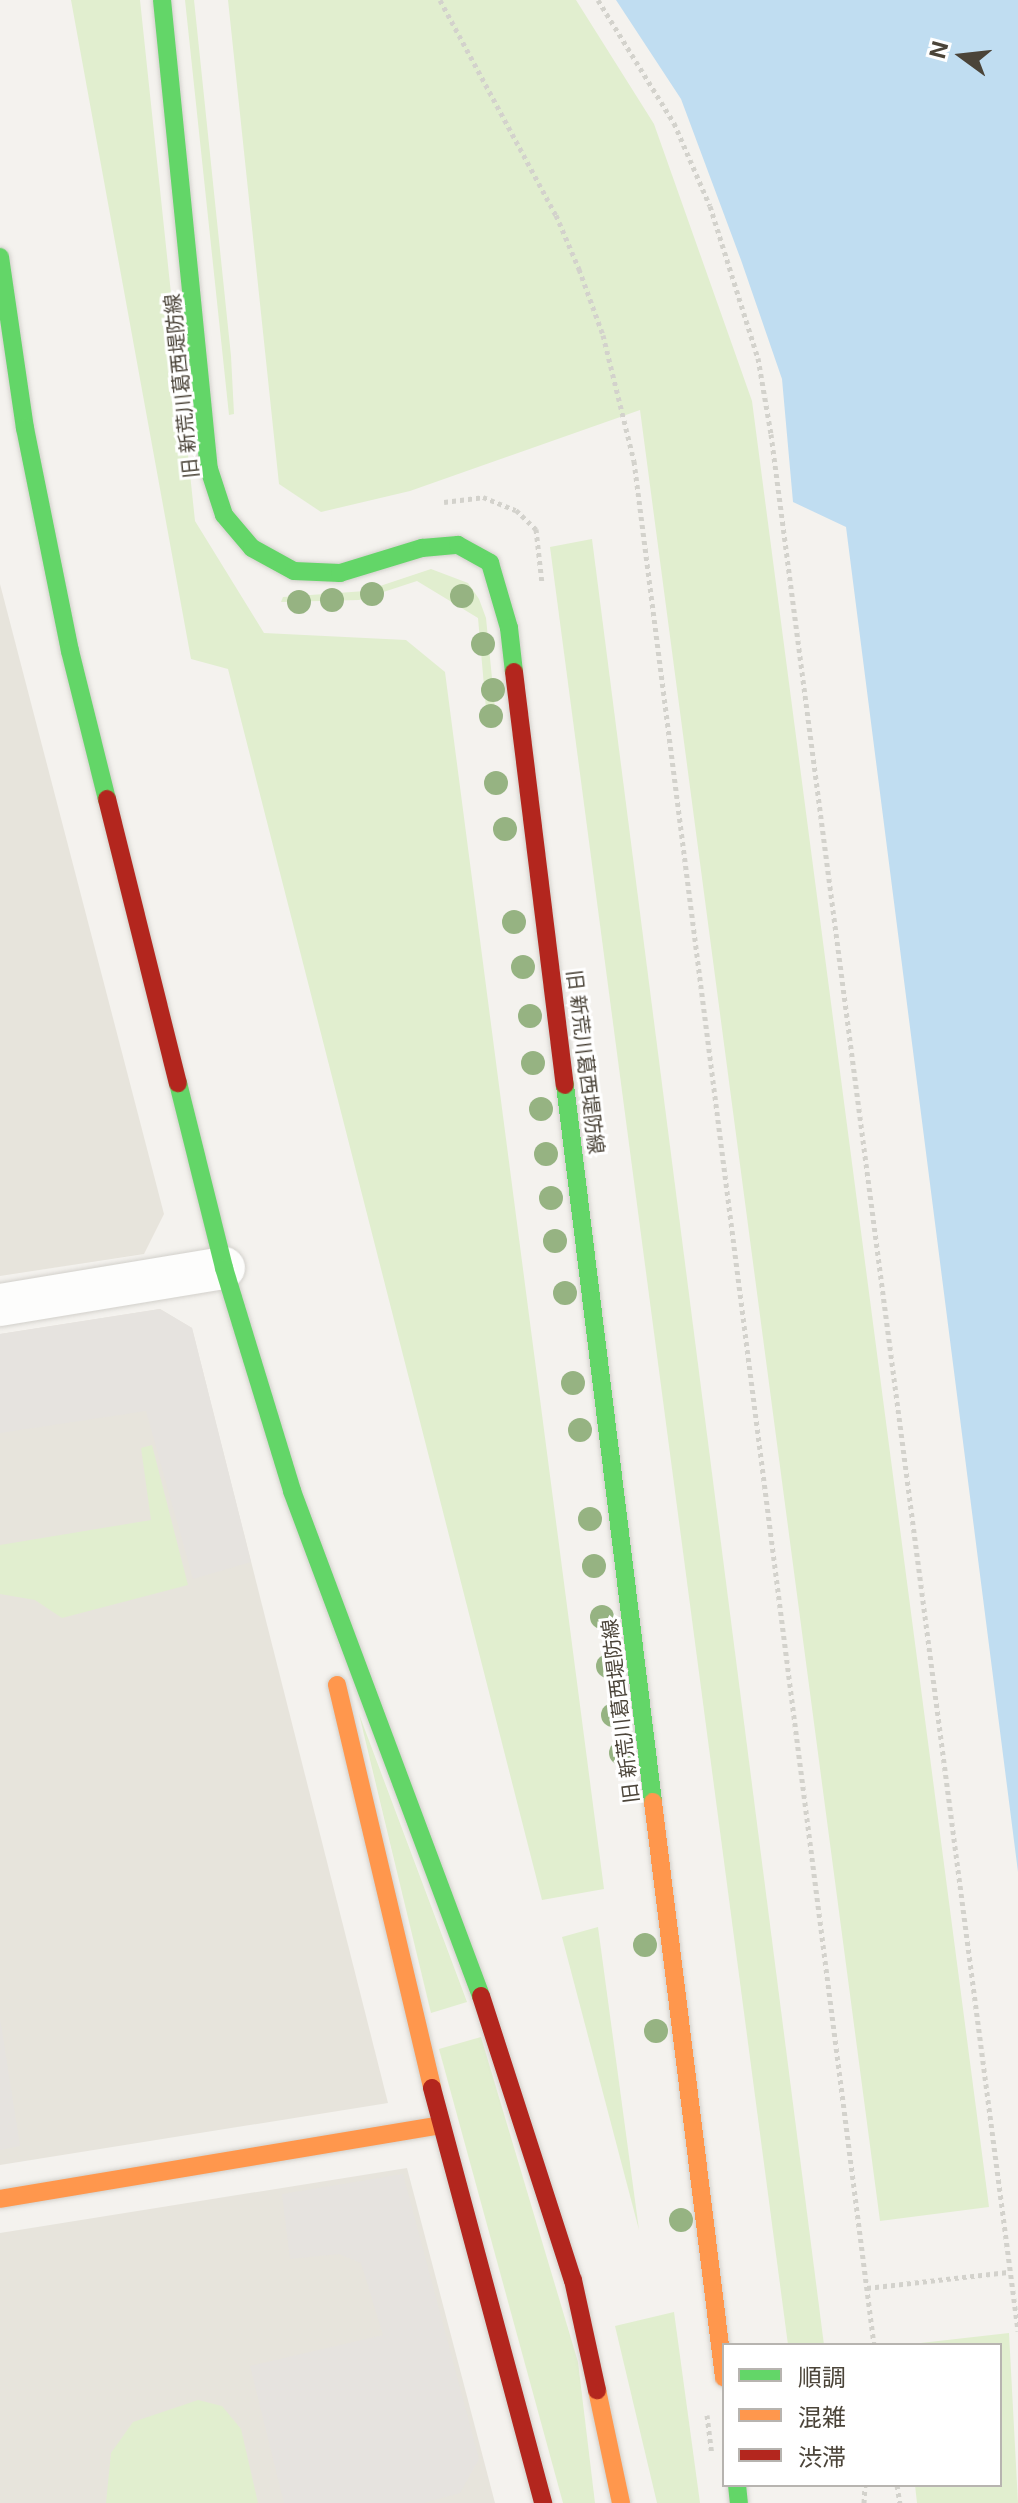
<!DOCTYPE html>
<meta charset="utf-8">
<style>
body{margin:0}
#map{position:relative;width:1018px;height:2503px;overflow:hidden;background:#f4f2ee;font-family:Inter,"Noto Sans JP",sans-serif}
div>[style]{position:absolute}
.residential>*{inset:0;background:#e7e4dc}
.green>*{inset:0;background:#e1eecf}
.parking>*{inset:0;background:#e6e3df}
.water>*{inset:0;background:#c0ddf1}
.path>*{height:5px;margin-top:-2.5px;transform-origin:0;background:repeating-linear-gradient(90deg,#d3d2cc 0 4px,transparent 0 8px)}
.roads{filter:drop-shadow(0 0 2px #d2d0cb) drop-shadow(0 0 2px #d2d0cb)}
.street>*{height:42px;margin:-21px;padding:0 21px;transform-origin:21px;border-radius:21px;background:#fdfdfc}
.fast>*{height:18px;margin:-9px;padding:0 9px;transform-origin:9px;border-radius:9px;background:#63d668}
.slow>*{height:18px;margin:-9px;padding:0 9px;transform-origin:9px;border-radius:9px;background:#ff974d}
.jam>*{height:18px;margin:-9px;padding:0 9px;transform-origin:9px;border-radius:9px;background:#b3261e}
.trees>*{width:24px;height:24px;margin:-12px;border-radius:50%;background:#96b382}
span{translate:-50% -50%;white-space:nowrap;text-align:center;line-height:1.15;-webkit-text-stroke:6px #fff;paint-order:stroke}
.street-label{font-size:20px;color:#4b4439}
.legend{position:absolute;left:722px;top:2343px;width:280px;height:144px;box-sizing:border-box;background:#fff;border:2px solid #b7b4b0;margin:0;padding:10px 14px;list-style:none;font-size:24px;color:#4b4439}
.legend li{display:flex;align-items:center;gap:16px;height:40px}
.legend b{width:40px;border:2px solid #b7b4b0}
.north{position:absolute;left:922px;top:16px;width:80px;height:80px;-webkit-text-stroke:6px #fff;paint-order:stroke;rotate:285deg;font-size:22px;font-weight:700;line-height:32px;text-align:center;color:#4b4439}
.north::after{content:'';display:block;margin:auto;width:28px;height:36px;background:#4b4439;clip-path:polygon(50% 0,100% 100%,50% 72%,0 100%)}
</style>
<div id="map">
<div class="residential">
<div style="clip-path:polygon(0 584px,164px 1214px,144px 1254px,0 1276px)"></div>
<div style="clip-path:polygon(160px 1309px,192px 1328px,388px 2103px,0 2165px,0 1334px)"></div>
<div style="clip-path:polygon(407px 2168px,495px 2503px,0 2503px,0 2233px)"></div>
</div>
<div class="green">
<div style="clip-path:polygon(71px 0,140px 0,195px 521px,264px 633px,406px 640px,445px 672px,604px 1889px,542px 1900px,228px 669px,191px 659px)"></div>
<div style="clip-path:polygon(185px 0,194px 0,231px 356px,234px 414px,229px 415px)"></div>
<div style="clip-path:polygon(228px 0,576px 0,654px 124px,752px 401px,989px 2207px,880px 2221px,640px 410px,410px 491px,321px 512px,279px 484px)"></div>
<div style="clip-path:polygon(592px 539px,824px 2345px,788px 2345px,550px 547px)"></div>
<div style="clip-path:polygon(431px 569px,468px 583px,479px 599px,486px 618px,496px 718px,487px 720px,478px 618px,417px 581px,359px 600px,281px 602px,283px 597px,365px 591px)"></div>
<div style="clip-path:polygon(152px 1445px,188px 1585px,62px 1618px,35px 1600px,0 1594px,0 1545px,151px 1520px,141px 1448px)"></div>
<div style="clip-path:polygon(359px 1714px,467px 2002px,431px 2013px)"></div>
<div style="clip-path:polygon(598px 1927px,639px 2230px,562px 1937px)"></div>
<div style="clip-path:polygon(481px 2037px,578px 2362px,595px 2503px,563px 2503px,439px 2049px)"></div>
<div style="clip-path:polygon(674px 2312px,700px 2503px,657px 2503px,615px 2326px)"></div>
<div style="clip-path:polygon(1009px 2333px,1018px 2503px,917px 2503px,915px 2485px,1000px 2485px,1000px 2345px,903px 2345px)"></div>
<div style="clip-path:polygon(198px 2400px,222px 2406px,241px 2429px,258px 2503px,106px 2503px,111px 2453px,133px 2422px)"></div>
</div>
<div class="parking">
<div style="clip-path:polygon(160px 1309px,192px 1328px,251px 1562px,193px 1579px,146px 1411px,0 1433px,0 1334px)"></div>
<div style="clip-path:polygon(0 2018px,20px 2146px,0 2150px)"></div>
<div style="clip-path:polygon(403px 2174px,479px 2459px,460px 2493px,424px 2503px,284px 2503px,250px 2366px,383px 2335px,361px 2263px,339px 2254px,290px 2259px,282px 2194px)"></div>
</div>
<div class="water">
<div style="clip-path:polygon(616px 0,1018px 0,1018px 1872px,846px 527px,793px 502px,782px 379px,741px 260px,681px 99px)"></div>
</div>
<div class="path">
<div style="left:440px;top:0;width:244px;rotate:61.7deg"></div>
<div style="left:556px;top:215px;width:59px;rotate:66.9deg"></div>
<div style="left:579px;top:269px;width:70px;rotate:70deg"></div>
<div style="left:603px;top:335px;width:130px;rotate:76.2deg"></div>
<div style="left:634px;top:461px;width:1899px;rotate:82.74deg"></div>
<div style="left:598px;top:0;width:145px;rotate:58.3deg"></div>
<div style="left:674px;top:123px;width:90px;rotate:66.6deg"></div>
<div style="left:710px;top:206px;width:159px;rotate:72.5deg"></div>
<div style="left:758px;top:358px;width:77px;rotate:80.3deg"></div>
<div style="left:771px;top:434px;width:1913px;rotate:82.58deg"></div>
<div style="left:444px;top:502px;width:39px;rotate:-7deg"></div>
<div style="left:483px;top:497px;width:35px;rotate:22deg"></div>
<div style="left:516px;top:510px;width:28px;rotate:44deg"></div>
<div style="left:536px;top:529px;width:54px;rotate:83.7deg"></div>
<div style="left:867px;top:2288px;width:142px;rotate:-6.5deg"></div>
<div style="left:707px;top:2415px;width:38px;rotate:83deg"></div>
<div style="left:897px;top:2485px;width:18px;rotate:81deg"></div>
<div style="left:864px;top:2503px;width:18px;rotate:-87deg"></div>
</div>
<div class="roads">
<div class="street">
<div style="left:0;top:1305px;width:227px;rotate:-9.4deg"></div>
</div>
<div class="fast">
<div style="left:162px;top:0;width:471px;rotate:84.3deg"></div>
<div style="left:209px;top:469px;width:48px;rotate:71.9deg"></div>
<div style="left:224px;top:515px;width:43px;rotate:49.7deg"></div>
<div style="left:252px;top:548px;width:48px;rotate:28.7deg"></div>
<div style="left:294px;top:571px;width:46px;rotate:2.5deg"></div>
<div style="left:340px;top:573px;width:86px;rotate:-17deg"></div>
<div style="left:422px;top:548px;width:36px;rotate:-5deg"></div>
<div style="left:458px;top:545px;width:37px;rotate:29deg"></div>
<div style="left:490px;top:563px;width:68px;rotate:73.7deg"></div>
<div style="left:509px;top:628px;width:44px;rotate:83.5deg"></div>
<div style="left:0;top:257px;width:173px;rotate:81.7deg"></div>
<div style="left:25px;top:428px;width:227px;rotate:78.6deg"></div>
<div style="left:70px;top:651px;width:153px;rotate:76deg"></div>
<div style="left:178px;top:1083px;width:191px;rotate:76deg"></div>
<div style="left:224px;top:1268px;width:233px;rotate:73deg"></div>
<div style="left:292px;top:1491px;width:539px;rotate:69.48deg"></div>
<div style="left:565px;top:1085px;width:722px;rotate:83deg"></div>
<div style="left:737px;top:2485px;width:18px;rotate:84deg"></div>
</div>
<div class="slow">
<div style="left:337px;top:1685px;width:414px;rotate:76.7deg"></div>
<div style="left:653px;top:1802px;width:580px;rotate:82.97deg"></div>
<div style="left:0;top:2199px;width:447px;rotate:-9.5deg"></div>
<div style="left:597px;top:2390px;width:116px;rotate:78deg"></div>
</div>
<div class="jam">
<div style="left:514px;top:672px;width:416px;rotate:83deg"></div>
<div style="left:107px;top:799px;width:293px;rotate:76deg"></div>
<div style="left:481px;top:1996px;width:299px;rotate:72.1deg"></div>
<div style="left:573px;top:2280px;width:113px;rotate:77.7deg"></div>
<div style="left:432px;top:2088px;width:430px;rotate:75deg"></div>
</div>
</div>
<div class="trees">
<div style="left:372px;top:594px"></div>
<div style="left:462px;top:596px"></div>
<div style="left:332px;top:600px"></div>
<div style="left:299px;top:602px"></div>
<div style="left:483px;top:644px"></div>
<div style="left:493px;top:690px"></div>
<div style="left:491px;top:716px"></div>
<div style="left:496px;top:783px"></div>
<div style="left:505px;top:829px"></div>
<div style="left:514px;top:922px"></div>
<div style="left:523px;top:967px"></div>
<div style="left:530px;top:1016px"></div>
<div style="left:533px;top:1063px"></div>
<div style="left:541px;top:1109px"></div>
<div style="left:546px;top:1154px"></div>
<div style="left:551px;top:1198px"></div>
<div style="left:555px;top:1241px"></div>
<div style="left:565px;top:1293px"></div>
<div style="left:573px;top:1383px"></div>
<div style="left:580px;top:1430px"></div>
<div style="left:590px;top:1519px"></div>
<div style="left:594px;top:1566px"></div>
<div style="left:602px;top:1617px"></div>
<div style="left:608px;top:1666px"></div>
<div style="left:613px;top:1715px"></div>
<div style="left:621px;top:1753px"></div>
<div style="left:645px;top:1945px"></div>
<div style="left:656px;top:2031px"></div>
<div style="left:681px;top:2220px"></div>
</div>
<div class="street-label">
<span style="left:182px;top:386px;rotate:-96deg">旧 新荒川葛西堤防線</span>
<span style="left:585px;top:1062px;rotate:83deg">旧 新荒川葛西堤防線</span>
<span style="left:621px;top:1711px;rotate:-97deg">旧 新荒川葛西堤防線</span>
</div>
<ul class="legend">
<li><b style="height:10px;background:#63d668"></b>順調</li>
<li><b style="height:10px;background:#ff974d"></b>混雑</li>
<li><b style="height:10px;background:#b3261e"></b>渋滞</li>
</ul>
<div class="north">N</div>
</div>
